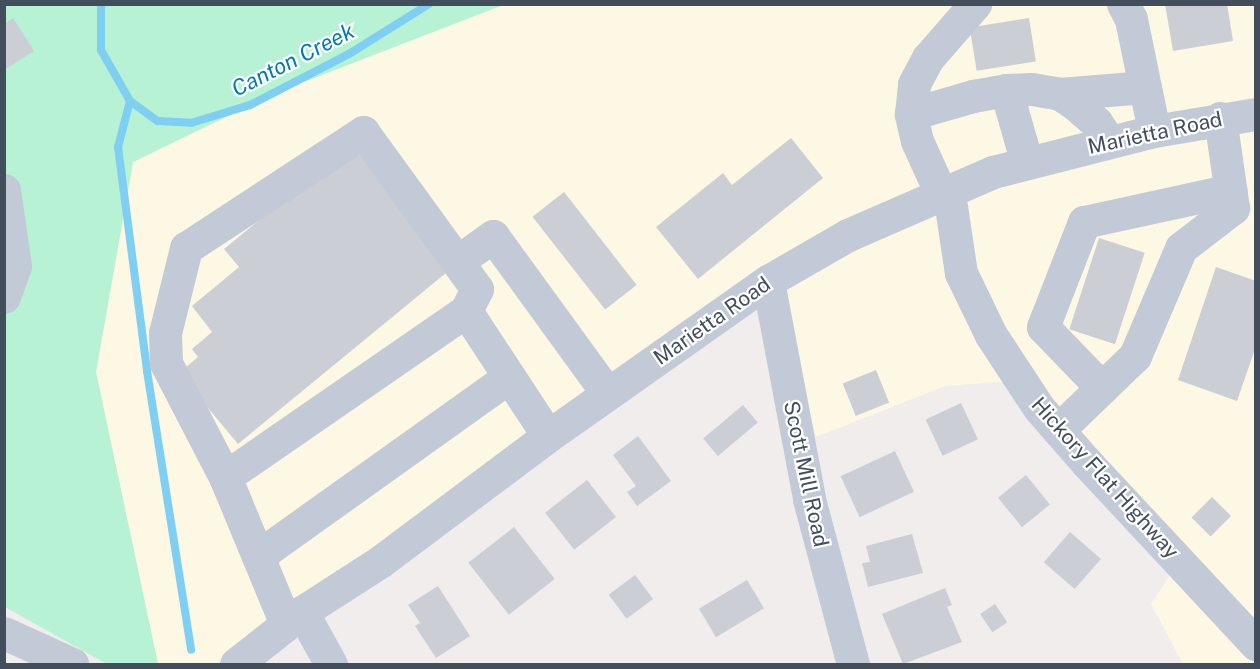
<!DOCTYPE html>
<style>
body{margin:0}
#map{position:relative;width:1260px;height:669px;overflow:hidden;background:#f0edec;font-family:"Public Sans",sans-serif}
div>[style]{position:absolute}
.commercial>*{inset:0;background:#fdf8e3}
.green>*{inset:0;background:#b6f2d3}
.stream>*{height:8px;margin:-4px;padding:0 4px;transform-origin:4px;border-radius:4px;background:#7fcff3}
.building>*{inset:0;background:#cbced5;transform-origin:0 0}
.minor>*{height:33px;margin:-16.5px;padding:0 16.5px;transform-origin:16.5px;border-radius:16.5px;background:#c1cad6}
span{translate:-50% -50%;white-space:nowrap;text-align:center;line-height:1.15;-webkit-text-stroke:4.5px #fff;paint-order:stroke}
.street-label{font-size:21px;color:#434e5c}
.water-label{font-size:22px;color:#007ab2;font-style:italic}
.frame{position:absolute;inset:0;border:6px solid #434e5c;pointer-events:none}
</style>
<div id="map">
<div class="commercial">
<div style="clip-path:polygon(503px 5px,1255px 5px,1255px 664px,1183px 664px,1151px 604px,1176px 566px,1011px 381px,945px 386px,816px 437px,781px 288px,307px 608px,216px 664px,158px 664px,96px 372px,133px 162px,278px 92px)"></div>
</div>
<div class="green">
<div style="clip-path:polygon(5px 5px,503px 5px,278px 92px,133px 162px,96px 372px,158px 664px,107px 664px,5px 607px)"></div>
</div>
<div class="stream">
<div style="left:101px;top:4px;width:46px;rotate:90deg"></div>
<div style="left:101px;top:50px;width:59px;rotate:60.4deg"></div>
<div style="left:130px;top:101px;width:34px;rotate:36deg"></div>
<div style="left:158px;top:121px;width:33px;rotate:3deg"></div>
<div style="left:191px;top:123px;width:62px;rotate:-17deg"></div>
<div style="left:250px;top:105px;width:111px;rotate:-27.3deg"></div>
<div style="left:349px;top:54px;width:94px;rotate:-32deg"></div>
<div style="left:130px;top:101px;width:48px;rotate:104.6deg"></div>
<div style="left:118px;top:147px;width:226px;rotate:82.6deg"></div>
<div style="left:147px;top:371px;width:282px;rotate:81deg"></div>
</div>
<div class="building">
<div style="clip-path:polygon(1165px 4px,1227px 4px,1233px 41px,1173px 51px)"></div>
<div style="clip-path:polygon(13px 18px,34px 51px,4px 70px,4px 24px)"></div>
<div style="left:1029px;top:18px;width:44px;height:60px;rotate:81deg"></div>
<div style="clip-path:polygon(791px 138px,823px 178px,698px 279px,656px 227px,723px 173px,732px 185px)"></div>
<div style="clip-path:polygon(351px 145px,452px 268px,238px 444px,179px 373px,198px 357px,192px 349px,212px 332px,192px 306px,239px 267px,224px 249px)"></div>
<div style="left:564px;top:192px;width:118px;height:40px;rotate:52deg"></div>
<div style="left:1099px;top:238px;width:48px;height:96px;rotate:18deg"></div>
<div style="clip-path:polygon(1216px 267px,1256px 281px,1256px 346px,1237px 401px,1178px 380px)"></div>
<div style="left:876px;top:370px;width:35px;height:36px;rotate:68deg"></div>
<div style="left:961px;top:403px;width:40px;height:39px;rotate:65deg"></div>
<div style="left:743px;top:405px;width:23px;height:52px;rotate:50deg"></div>
<div style="clip-path:polygon(638px 436px,671px 481px,637px 506px,627px 492px,636px 486px,613px 455px)"></div>
<div style="left:895px;top:451px;width:45px;height:60px;rotate:65deg"></div>
<div style="left:1026px;top:475px;width:38px;height:36px;rotate:51deg"></div>
<div style="left:587px;top:480px;width:47px;height:53px;rotate:52deg"></div>
<div style="left:1212px;top:497px;width:27px;height:29px;rotate:45deg"></div>
<div style="left:514px;top:527px;width:66px;height:58px;rotate:52deg"></div>
<div style="left:1070px;top:532px;width:41px;height:40px;rotate:41deg"></div>
<div style="clip-path:polygon(912px 534px,923px 573px,868px 587px,862px 563px,870px 562px,866px 546px)"></div>
<div style="left:635px;top:575px;width:30px;height:33px;rotate:53deg"></div>
<div style="left:747px;top:580px;width:33px;height:56px;rotate:59deg"></div>
<div style="clip-path:polygon(438px 586px,470px 636px,436px 658px,415px 626px,420px 623px,408px 605px)"></div>
<div style="clip-path:polygon(945px 588px,952px 605px,947px 607px,962px 642px,903px 664px,882px 614px)"></div>
<div style="left:995px;top:604px;width:22px;height:18px;rotate:56deg"></div>
</div>
<div class="minor">
<div style="left:1123px;top:4px;width:17px;rotate:62deg"></div>
<div style="left:1131px;top:19px;width:114px;rotate:78.4deg"></div>
<div style="left:1006px;top:90px;width:76px;rotate:74deg"></div>
<div style="left:1060px;top:94px;width:85px;rotate:-4.7deg"></div>
<div style="left:911px;top:114px;width:65px;rotate:-16.2deg"></div>
<div style="left:973px;top:96px;width:34px;rotate:-10deg"></div>
<div style="left:1006px;top:90px;width:26px;rotate:-2deg"></div>
<div style="left:1032px;top:89px;width:28px;rotate:10deg"></div>
<div style="left:1060px;top:94px;width:18px;rotate:34deg"></div>
<div style="left:1075px;top:104px;width:28px;rotate:41deg"></div>
<div style="left:1096px;top:122px;width:23px;rotate:56deg"></div>
<div style="left:4px;top:190px;width:77px;rotate:81.8deg"></div>
<div style="left:15px;top:266px;width:33px;rotate:110deg"></div>
<div style="left:949px;top:193px;width:81px;rotate:81.5deg"></div>
<div style="left:961px;top:273px;width:69px;rotate:64.2deg"></div>
<div style="left:991px;top:335px;width:87px;rotate:56.7deg"></div>
<div style="left:1039px;top:408px;width:73px;rotate:48.9deg"></div>
<div style="left:1087px;top:463px;width:248px;rotate:47deg"></div>
<div style="left:942px;top:196px;width:60px;rotate:-114.4deg"></div>
<div style="left:917px;top:141px;width:28px;rotate:-103deg"></div>
<div style="left:911px;top:114px;width:30px;rotate:-84deg"></div>
<div style="left:914px;top:84px;width:30px;rotate:-62deg"></div>
<div style="left:928px;top:58px;width:72px;rotate:-49deg"></div>
<div style="left:458px;top:261px;width:43px;rotate:-35.5deg"></div>
<div style="left:493px;top:236px;width:195px;rotate:54deg"></div>
<div style="left:768px;top:281px;width:222px;rotate:79.3deg"></div>
<div style="left:809px;top:499px;width:171px;rotate:75.1deg"></div>
<div style="left:1102px;top:388px;width:85px;rotate:-134deg"></div>
<div style="left:1043px;top:327px;width:113px;rotate:-68.7deg"></div>
<div style="left:1084px;top:222px;width:150px;rotate:-12.3deg"></div>
<div style="left:1058px;top:430px;width:107px;rotate:-43.9deg"></div>
<div style="left:1135px;top:356px;width:117px;rotate:-66.9deg"></div>
<div style="left:1181px;top:248px;width:66px;rotate:-37.6deg"></div>
<div style="left:1233px;top:208px;width:91px;rotate:-98.2deg"></div>
<div style="left:225px;top:477px;width:128px;rotate:-117.4deg"></div>
<div style="left:166px;top:363px;width:30px;rotate:-92deg"></div>
<div style="left:165px;top:333px;width:88px;rotate:-76.1deg"></div>
<div style="left:186px;top:248px;width:212px;rotate:-33.2deg"></div>
<div style="left:363px;top:132px;width:194px;rotate:54deg"></div>
<div style="left:477px;top:289px;width:25px;rotate:117deg"></div>
<div style="left:258px;top:556px;width:308px;rotate:-35.5deg"></div>
<div style="left:302px;top:612px;width:60px;rotate:60.9deg"></div>
<div style="left:286px;top:624px;width:159px;rotate:-112.5deg"></div>
<div style="left:225px;top:477px;width:293px;rotate:-34.6deg"></div>
<div style="left:466px;top:311px;width:149px;rotate:56.7deg"></div>
<div style="left:4px;top:633px;width:75px;rotate:24.5deg"></div>
<div style="left:236px;top:664px;width:84px;rotate:-38.2deg"></div>
<div style="left:302px;top:612px;width:94px;rotate:-32.8deg"></div>
<div style="left:381px;top:561px;width:209px;rotate:-36.8deg"></div>
<div style="left:548px;top:436px;width:269px;rotate:-35.2deg"></div>
<div style="left:768px;top:281px;width:92px;rotate:-29.9deg"></div>
<div style="left:848px;top:235px;width:158px;rotate:-23.5deg"></div>
<div style="left:993px;top:172px;width:166px;rotate:-14.3deg"></div>
<div style="left:1154px;top:131px;width:103px;rotate:-9.5deg"></div>
</div>
<div class="street-label">
<span style="left:1155px;top:133px;rotate:-12deg">Marietta Road</span>
<span style="left:712px;top:321px;rotate:-35deg">Marietta Road</span>
<span style="left:806px;top:474px;rotate:78deg">Scott Mill Road</span>
<span style="left:1105px;top:478px;rotate:48deg">Hickory Flat Highway</span>
</div>
<div class="water-label">
<span style="left:293px;top:60px;rotate:-27deg">Canton Creek</span>
</div>
<div class="frame"></div>
</div>
